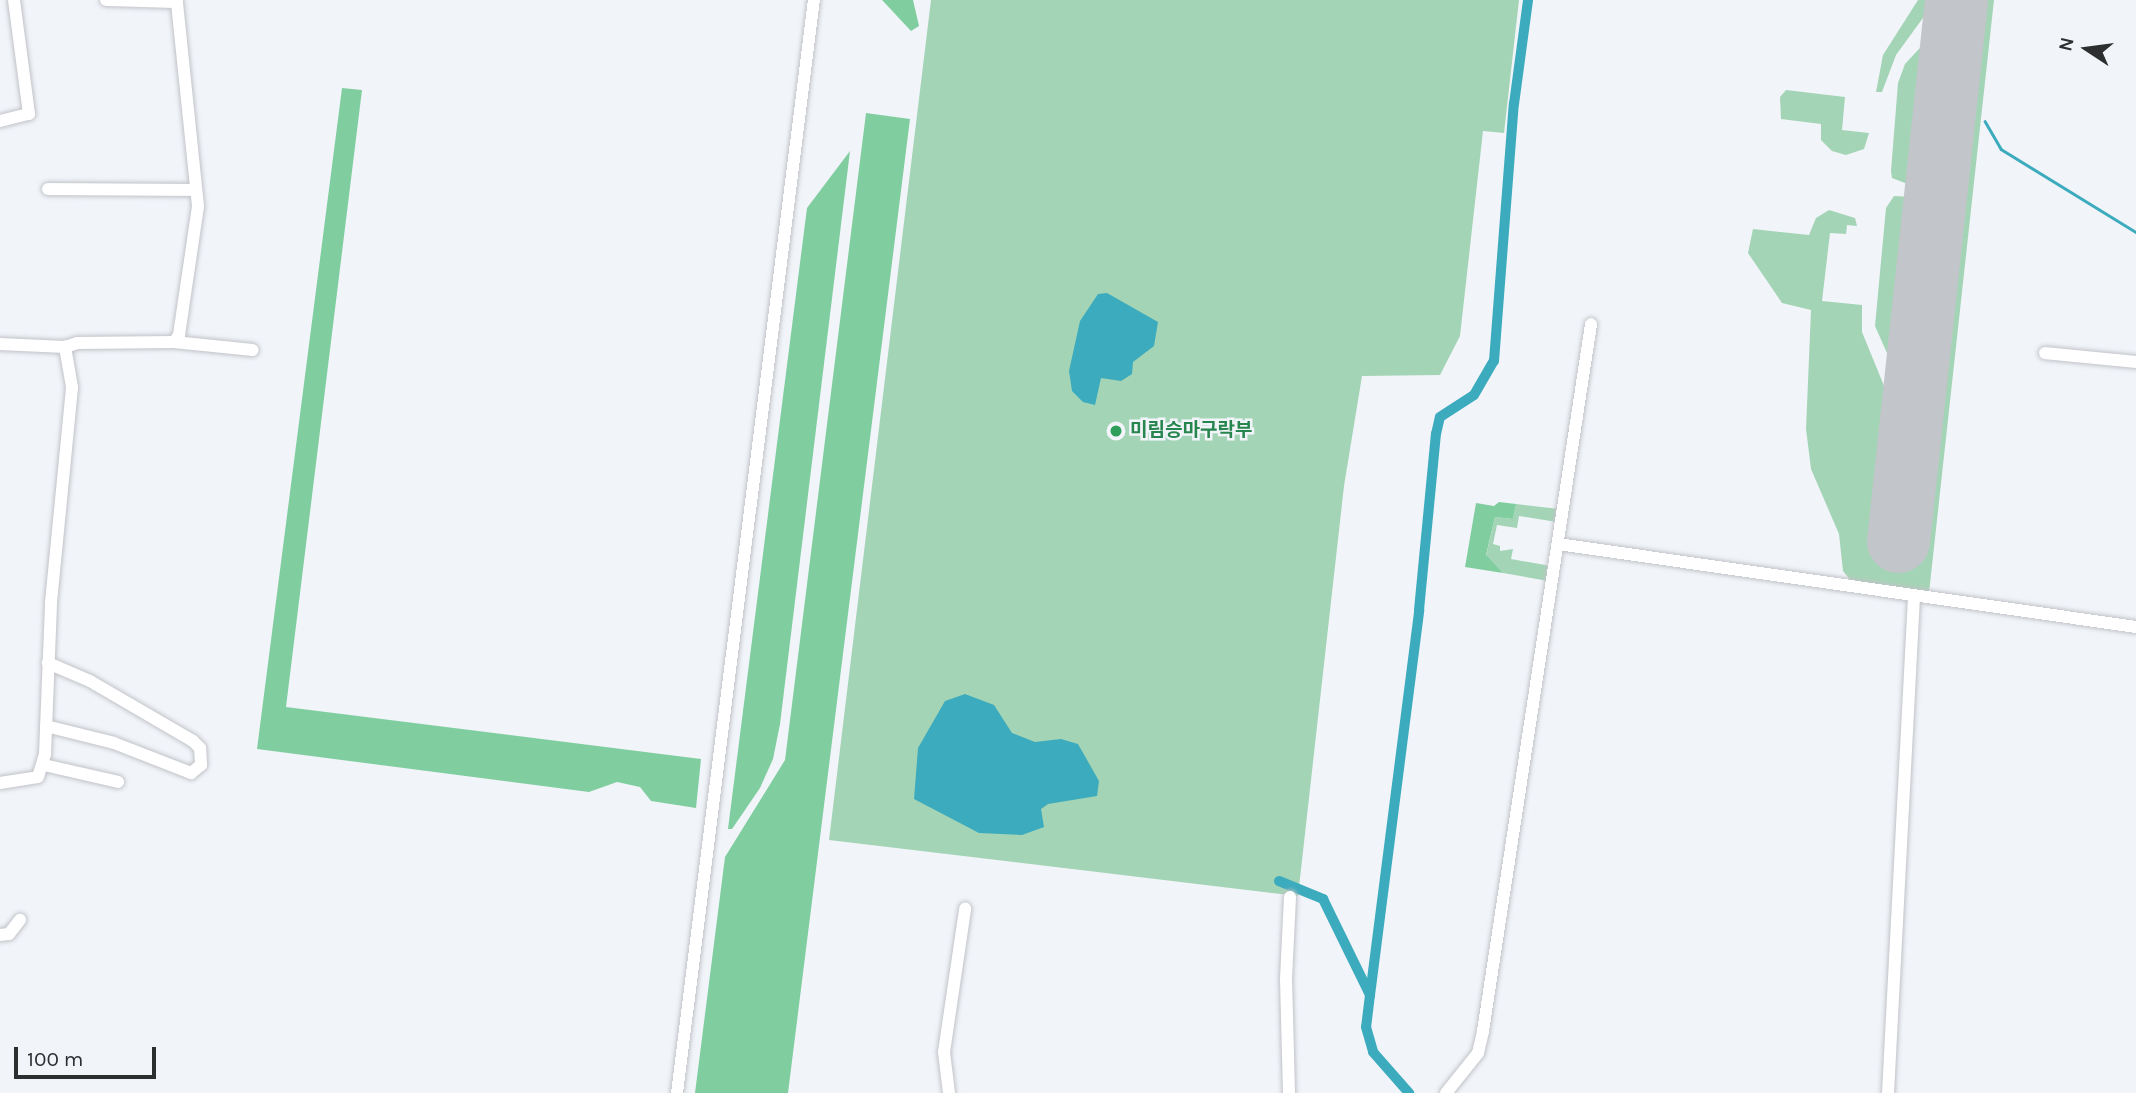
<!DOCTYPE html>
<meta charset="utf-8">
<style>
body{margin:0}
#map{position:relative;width:2136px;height:1093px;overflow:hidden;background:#f1f4f9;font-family:Karla,"Noto Sans KR",sans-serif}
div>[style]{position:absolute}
.green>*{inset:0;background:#a4d4b6}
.forest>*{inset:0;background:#80cea0}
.water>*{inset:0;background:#3cabbd}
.stream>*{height:2.5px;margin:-1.25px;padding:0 1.25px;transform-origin:1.25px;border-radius:1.25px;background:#3cabbd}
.canal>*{height:10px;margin:-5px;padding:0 5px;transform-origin:5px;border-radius:5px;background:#3cabbd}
.runway>*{height:63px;margin:-31.5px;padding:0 31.5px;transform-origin:31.5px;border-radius:31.5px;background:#c2c5c9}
.roads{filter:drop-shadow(0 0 2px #c1c3c8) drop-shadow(0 0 2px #c1c3c8)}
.minor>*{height:12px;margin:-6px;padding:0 6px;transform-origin:6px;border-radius:6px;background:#fff}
.dots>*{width:19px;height:19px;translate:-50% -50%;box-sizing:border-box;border:4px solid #f1f4f9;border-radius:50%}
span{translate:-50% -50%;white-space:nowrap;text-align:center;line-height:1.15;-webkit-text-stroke:5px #f1f4f9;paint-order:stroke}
.leisure-label{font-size:19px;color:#27864d;font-weight:700}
.left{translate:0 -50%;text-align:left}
.north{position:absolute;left:2052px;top:14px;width:70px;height:70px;-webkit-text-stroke:5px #f1f4f9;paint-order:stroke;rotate:283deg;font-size:19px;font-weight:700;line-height:28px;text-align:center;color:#2d2e30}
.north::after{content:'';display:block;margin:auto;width:24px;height:32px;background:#2d2e30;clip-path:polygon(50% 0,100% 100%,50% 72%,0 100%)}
.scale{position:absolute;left:14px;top:1047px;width:142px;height:32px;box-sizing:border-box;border:4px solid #2d2e30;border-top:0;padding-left:9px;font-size:21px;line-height:24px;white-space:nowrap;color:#2d2e30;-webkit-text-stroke:5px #f1f4f9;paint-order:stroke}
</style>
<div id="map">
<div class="green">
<div style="clip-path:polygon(931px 0,1519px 0,1504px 133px,1483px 131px,1460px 336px,1440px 375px,1362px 376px,1344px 486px,1298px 896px,829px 840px)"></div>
<div style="clip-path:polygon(1918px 0,1936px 0,1896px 55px,1882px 92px,1876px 92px,1883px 55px)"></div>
<div style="clip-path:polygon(1973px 0,1994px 0,1929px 593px,1851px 581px,1843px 571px,1839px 534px,1811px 469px,1806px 429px,1811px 310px,1782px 303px,1748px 253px,1753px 229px,1809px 235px,1816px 218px,1829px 210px,1855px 218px,1857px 226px,1847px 225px,1846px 234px,1830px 233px,1822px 301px,1862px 305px,1862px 332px,1898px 420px,1882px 543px,1911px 547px)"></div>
<div style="clip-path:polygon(1931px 36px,1937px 42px,1922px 176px,1918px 182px,1905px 183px,1892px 178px,1891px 171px,1898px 83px,1905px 64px)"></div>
<div style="clip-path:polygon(1786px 90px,1845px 97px,1842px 130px,1869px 133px,1864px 149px,1846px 155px,1832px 151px,1821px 140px,1821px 124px,1781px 119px,1780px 97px)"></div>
<div style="clip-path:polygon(1894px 196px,1912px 197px,1920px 206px,1903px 367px,1895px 371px,1875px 326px,1886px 208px)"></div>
<div style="clip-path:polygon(1516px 504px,1559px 509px,1557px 522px,1519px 516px,1517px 528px,1497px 525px,1493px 544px,1500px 546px,1500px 551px,1513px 549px,1511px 559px,1551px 566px,1548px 581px,1503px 573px,1486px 556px,1495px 517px,1513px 519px)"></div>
</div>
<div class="forest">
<div style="clip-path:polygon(882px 0,913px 0,919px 26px,911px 31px)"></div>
<div style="clip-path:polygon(342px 88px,362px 90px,286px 707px,701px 759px,696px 808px,651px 801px,640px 787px,617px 782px,589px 792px,257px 749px)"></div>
<div style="clip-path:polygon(866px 113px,910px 119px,788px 1093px,695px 1093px,725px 857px,785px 760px)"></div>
<div style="clip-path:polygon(850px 151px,780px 724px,773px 759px,760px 788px,732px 829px,728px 829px,807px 208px)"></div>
<div style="clip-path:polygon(1499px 502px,1516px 504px,1513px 519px,1495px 517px,1486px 555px,1503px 573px,1465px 567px,1476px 503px,1494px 506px)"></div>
</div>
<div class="water">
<div style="clip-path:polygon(1107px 293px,1158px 322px,1154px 346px,1133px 362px,1132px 374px,1121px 381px,1101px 378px,1095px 405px,1083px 402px,1072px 391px,1069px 371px,1080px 321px,1098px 294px)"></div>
<div style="clip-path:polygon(965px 694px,994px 705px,1012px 733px,1035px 742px,1061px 739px,1078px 744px,1099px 781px,1097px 796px,1048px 804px,1041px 809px,1044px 827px,1022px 835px,979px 833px,914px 799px,918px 748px,945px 701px)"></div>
</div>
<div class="stream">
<div style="left:1985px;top:121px;width:32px;rotate:60deg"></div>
<div style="left:2001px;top:149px;width:158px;rotate:31.6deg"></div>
</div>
<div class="canal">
<div style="left:1279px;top:881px;width:48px;rotate:22.2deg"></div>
<div style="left:1323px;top:899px;width:107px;rotate:63.9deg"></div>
<div style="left:1370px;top:995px;width:32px;rotate:97deg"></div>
<div style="left:1366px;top:1027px;width:26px;rotate:74deg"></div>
<div style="left:1373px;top:1052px;width:55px;rotate:48.7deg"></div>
<div style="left:1370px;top:995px;width:388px;rotate:-82.7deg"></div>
<div style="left:1419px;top:610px;width:177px;rotate:-84.5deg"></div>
<div style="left:1436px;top:434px;width:17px;rotate:-77deg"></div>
<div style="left:1440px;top:417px;width:40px;rotate:-32.9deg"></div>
<div style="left:1474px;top:395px;width:39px;rotate:-60deg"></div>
<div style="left:1494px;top:361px;width:258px;rotate:-85.6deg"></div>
<div style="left:1514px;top:104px;width:105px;rotate:-82.3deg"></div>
</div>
<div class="runway">
<div style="left:1898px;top:541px;width:544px;rotate:-83.88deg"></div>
</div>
<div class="roads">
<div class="minor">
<div style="left:0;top:121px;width:30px;rotate:-14deg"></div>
<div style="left:29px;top:114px;width:115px;rotate:-97.5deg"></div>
<div style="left:48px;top:189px;width:148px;rotate:0.4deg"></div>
<div style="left:174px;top:342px;width:79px;rotate:5.8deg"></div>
<div style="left:0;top:344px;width:65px;rotate:2.6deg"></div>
<div style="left:65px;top:347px;width:13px;rotate:-18deg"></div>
<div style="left:77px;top:343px;width:97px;rotate:-0.6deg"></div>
<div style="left:174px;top:342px;width:9px;rotate:-54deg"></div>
<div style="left:179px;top:335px;width:130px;rotate:-81.6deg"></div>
<div style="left:198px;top:206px;width:205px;rotate:-95.9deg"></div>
<div style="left:177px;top:2px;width:71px;rotate:-178.4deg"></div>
<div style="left:2045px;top:353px;width:91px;rotate:5.6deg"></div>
<div style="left:1558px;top:544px;width:584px;rotate:8.17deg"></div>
<div style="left:46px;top:726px;width:70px;rotate:14deg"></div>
<div style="left:114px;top:743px;width:83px;rotate:21.3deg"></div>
<div style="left:191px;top:773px;width:13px;rotate:-39deg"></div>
<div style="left:201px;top:765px;width:17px;rotate:-93deg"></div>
<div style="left:200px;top:748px;width:10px;rotate:-135deg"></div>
<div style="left:193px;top:741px;width:119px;rotate:-149.8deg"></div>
<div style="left:90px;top:681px;width:46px;rotate:-156.8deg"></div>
<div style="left:44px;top:765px;width:76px;rotate:12.9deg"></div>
<div style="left:0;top:783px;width:38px;rotate:-9deg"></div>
<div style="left:38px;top:777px;width:24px;rotate:-73deg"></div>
<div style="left:45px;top:754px;width:152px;rotate:-87.7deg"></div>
<div style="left:51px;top:602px;width:216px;rotate:-84.4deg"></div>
<div style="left:72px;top:387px;width:41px;rotate:-99.9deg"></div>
<div style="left:0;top:935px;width:9px;rotate:-6deg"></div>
<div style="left:9px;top:934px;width:18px;rotate:-52deg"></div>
<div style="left:677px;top:1093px;width:1102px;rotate:-82.86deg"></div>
<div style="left:949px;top:1093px;width:41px;rotate:-97deg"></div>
<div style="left:944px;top:1052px;width:145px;rotate:-81.6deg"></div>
<div style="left:1289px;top:1093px;width:114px;rotate:-91.5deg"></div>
<div style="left:1286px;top:979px;width:82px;rotate:-87.2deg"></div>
<div style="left:1446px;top:1093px;width:51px;rotate:-51.3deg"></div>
<div style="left:1478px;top:1053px;width:23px;rotate:-77deg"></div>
<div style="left:1483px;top:1031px;width:715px;rotate:-81.31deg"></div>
<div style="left:1888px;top:1093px;width:496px;rotate:-87deg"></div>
</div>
</div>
<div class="dots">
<div style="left:1116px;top:431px;background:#2e9e5b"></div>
</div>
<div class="leisure-label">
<span class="left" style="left:1130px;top:431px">미림승마구락부</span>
</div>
<div class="north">N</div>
<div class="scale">100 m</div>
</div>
